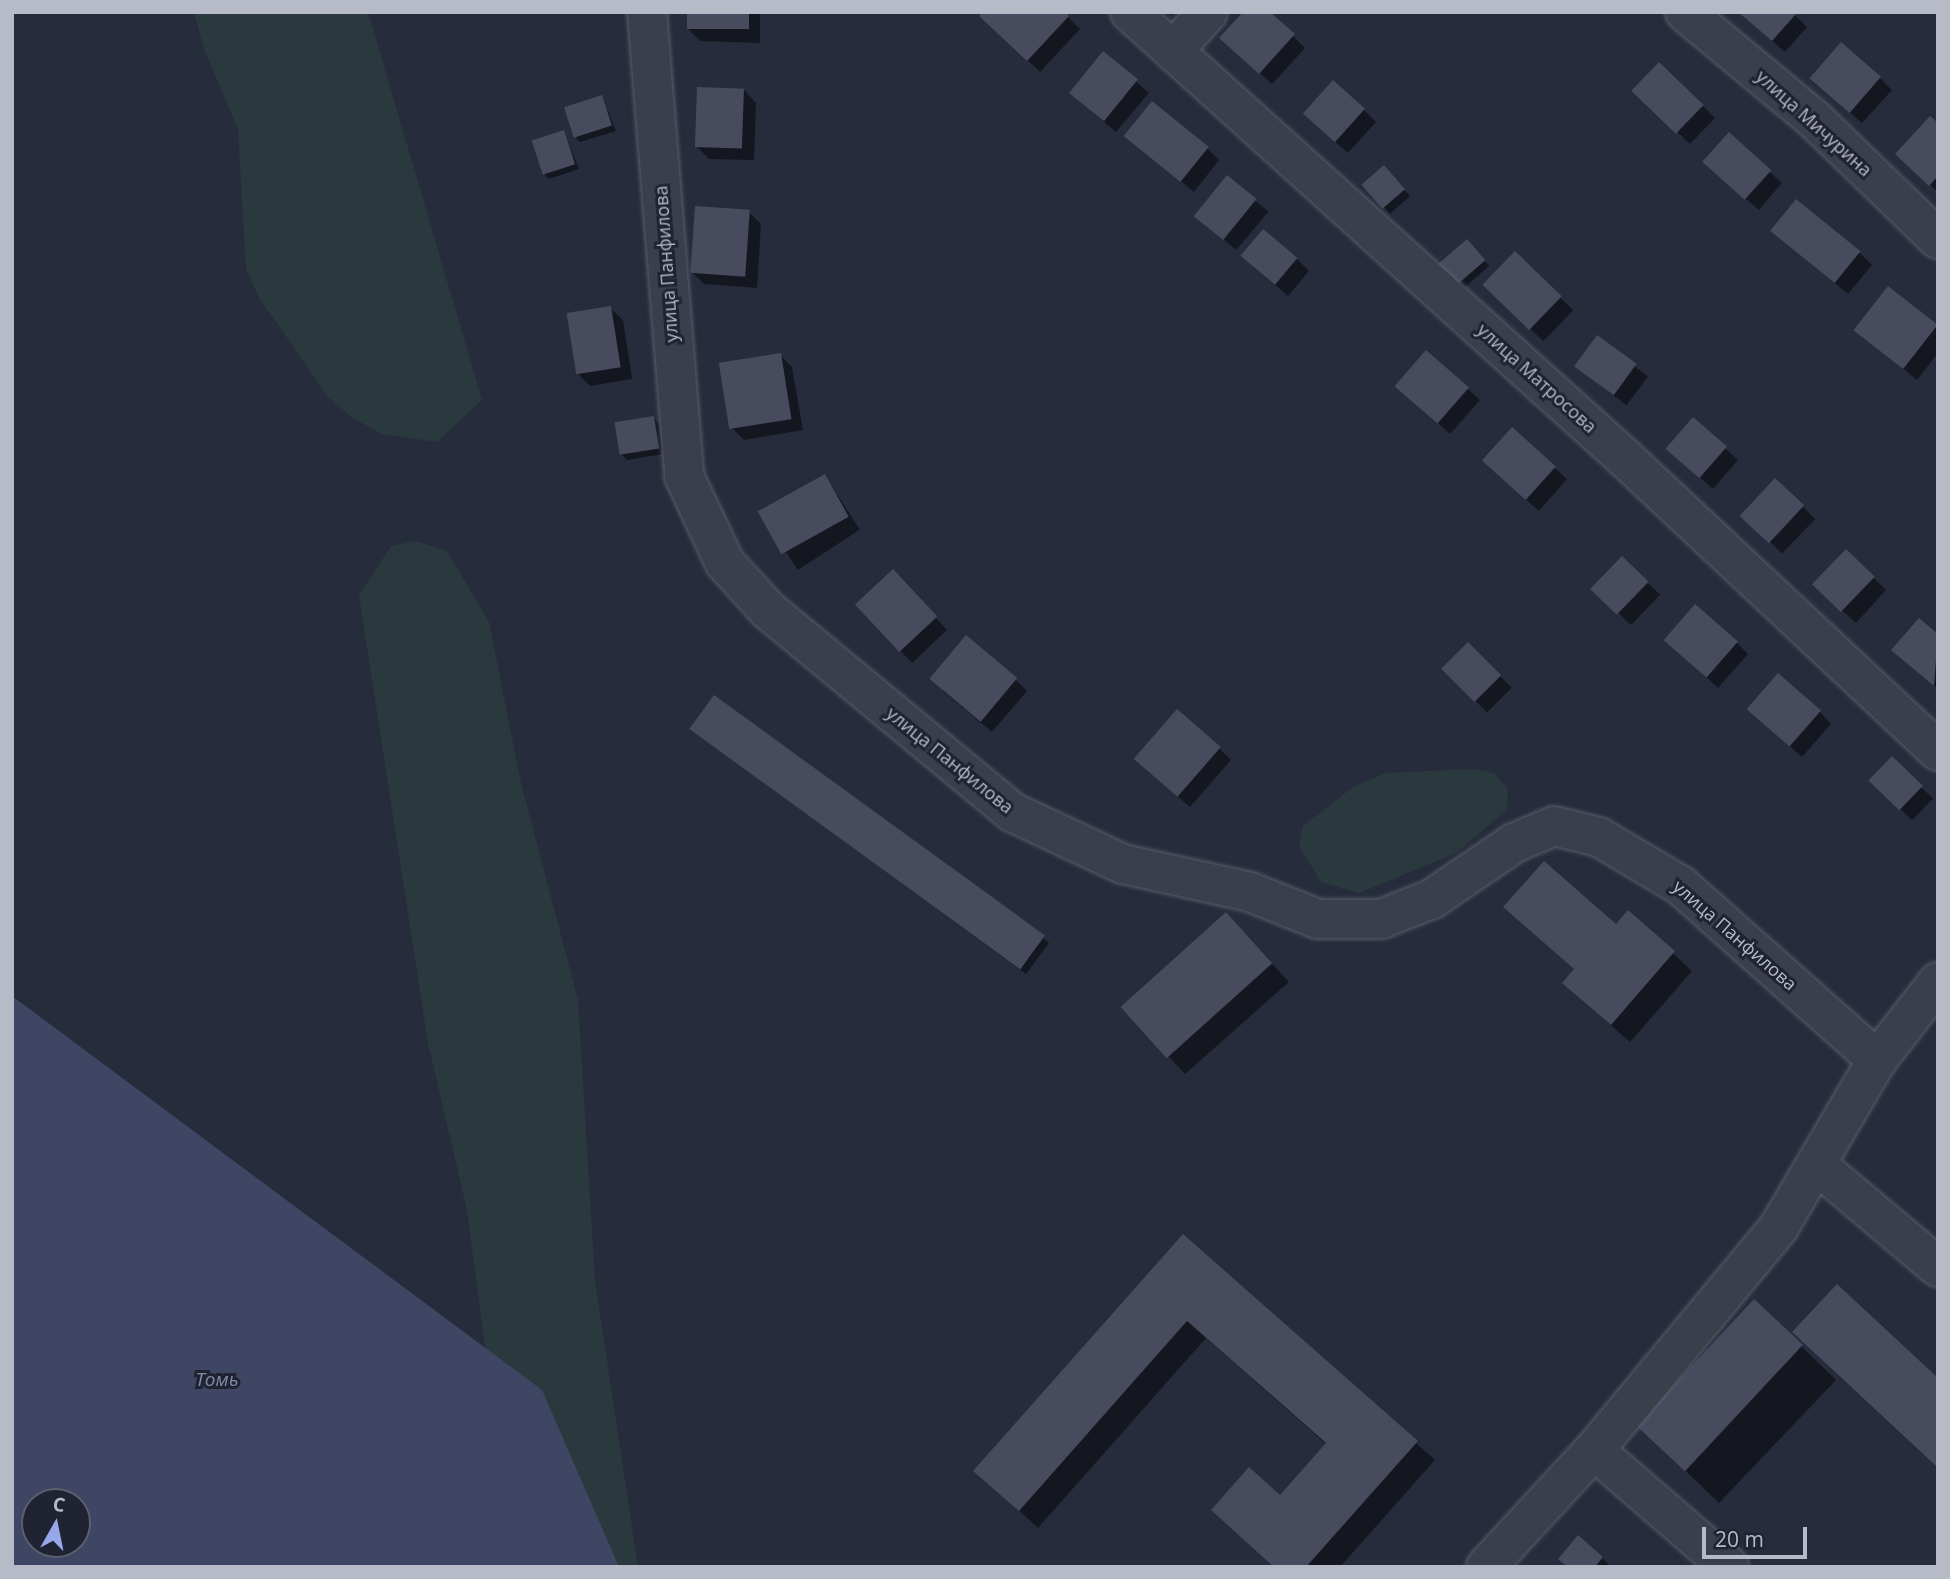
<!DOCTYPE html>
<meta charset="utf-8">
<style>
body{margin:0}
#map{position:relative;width:1950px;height:1579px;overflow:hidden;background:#272c3c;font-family:"Open Sans",sans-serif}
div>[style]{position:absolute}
.green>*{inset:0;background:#2a393e}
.water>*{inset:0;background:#3f4663}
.shadow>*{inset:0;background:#0007;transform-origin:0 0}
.building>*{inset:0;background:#474b5d;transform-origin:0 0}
.roads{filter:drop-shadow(0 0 2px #595c6a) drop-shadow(0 0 2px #595c6a)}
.minor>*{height:38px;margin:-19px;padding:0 19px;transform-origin:19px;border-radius:19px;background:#3b3f4c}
span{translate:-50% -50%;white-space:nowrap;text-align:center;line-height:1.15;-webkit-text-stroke:6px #202331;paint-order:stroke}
.street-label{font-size:18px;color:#b7bac7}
.water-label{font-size:19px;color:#828bab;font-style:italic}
.frame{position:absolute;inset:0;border:14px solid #b7bac7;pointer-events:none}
.north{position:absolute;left:21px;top:1488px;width:70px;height:70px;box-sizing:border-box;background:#202331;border:2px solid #5c5f6d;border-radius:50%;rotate:9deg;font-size:19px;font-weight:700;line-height:28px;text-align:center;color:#b7bac7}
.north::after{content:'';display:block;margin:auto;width:24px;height:32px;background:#97a7ec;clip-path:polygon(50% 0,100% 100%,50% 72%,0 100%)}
.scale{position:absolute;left:1702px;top:1527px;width:105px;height:32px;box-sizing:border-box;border:4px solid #b7bac7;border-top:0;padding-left:9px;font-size:21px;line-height:24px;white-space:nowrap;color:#b7bac7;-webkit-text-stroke:5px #202331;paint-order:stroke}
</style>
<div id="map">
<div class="green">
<div style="clip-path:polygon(194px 12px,368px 12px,482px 400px,437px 442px,382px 434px,351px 417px,328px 397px,258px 296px,246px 269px,238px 129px,204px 49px)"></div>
<div style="clip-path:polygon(416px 541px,447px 551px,489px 622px,521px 783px,578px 1000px,595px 1281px,638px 1567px,535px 1567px,504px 1489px,467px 1210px,428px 1043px,359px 595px,391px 546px)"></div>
<div style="clip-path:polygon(1473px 769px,1494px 773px,1508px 789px,1507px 810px,1456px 853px,1359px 893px,1321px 882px,1299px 846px,1303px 826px,1353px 787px,1386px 773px)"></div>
</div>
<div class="water">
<div style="clip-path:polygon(evenodd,12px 996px,542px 1390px,619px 1567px,12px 1567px,12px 996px,35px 1502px,77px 1502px,77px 1544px,35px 1544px,35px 1502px)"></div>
</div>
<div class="shadow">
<div style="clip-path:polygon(689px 12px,760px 12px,760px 43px,700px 41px,688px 29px)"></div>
<div style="clip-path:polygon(1063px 12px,1080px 29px,1040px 72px,994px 28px)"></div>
<div style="clip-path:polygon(1792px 12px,1807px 27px,1785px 52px,1744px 17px)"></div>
<div style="clip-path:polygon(1293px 36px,1305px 48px,1272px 84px,1234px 50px)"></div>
<div style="clip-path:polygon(1103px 53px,1149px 93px,1116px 132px,1083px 104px)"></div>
<div style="clip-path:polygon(1880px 78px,1892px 90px,1862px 123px,1824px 90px)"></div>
<div style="clip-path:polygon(744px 90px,756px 103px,754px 160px,709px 159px,697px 147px)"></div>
<div style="clip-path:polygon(602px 97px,616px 131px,580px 142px,574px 136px)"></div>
<div style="clip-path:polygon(1646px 102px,1703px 106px,1715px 118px,1690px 144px)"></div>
<div style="clip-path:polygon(1364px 110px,1376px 122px,1348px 153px,1317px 126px)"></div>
<div style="clip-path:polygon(1938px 126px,1938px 192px,1909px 166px)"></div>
<div style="clip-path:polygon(564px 132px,579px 169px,549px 179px,543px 173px)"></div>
<div style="clip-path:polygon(1729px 135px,1782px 183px,1759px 210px,1717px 174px)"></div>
<div style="clip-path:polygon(1127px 136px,1207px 148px,1219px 160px,1194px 192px)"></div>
<div style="clip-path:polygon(1389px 173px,1410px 196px,1390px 214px,1364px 185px)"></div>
<div style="left:1227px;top:177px;width:54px;height:50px;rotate:40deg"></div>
<div style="clip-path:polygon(749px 212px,761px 224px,757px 288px,704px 284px,692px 272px)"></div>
<div style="clip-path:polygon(1772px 231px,1860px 253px,1872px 265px,1848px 294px)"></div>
<div style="clip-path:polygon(1473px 247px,1489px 266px,1462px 290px,1457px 284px)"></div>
<div style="left:1515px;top:254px;width:81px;height:43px;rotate:44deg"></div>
<div style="clip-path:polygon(1297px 259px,1309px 271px,1288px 296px,1255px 268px)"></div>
<div style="clip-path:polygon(1888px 289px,1938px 327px,1938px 353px,1917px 380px,1856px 329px)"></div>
<div style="clip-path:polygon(610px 308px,623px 320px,632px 379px,590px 386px,578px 374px)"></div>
<div style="left:1597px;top:338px;width:64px;height:36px;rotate:37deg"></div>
<div style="clip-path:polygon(1427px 352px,1480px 400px,1450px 434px,1409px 397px)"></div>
<div style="clip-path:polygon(780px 355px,792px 367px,803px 430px,744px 440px,732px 428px)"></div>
<div style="clip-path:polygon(654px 418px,659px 424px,664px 454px,627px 460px,621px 454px)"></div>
<div style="clip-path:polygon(1693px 420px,1738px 460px,1713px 489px,1680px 460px)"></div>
<div style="clip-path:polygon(1512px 430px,1567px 479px,1539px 511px,1496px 473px)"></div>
<div style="left:825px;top:476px;width:64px;height:74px;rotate:57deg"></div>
<div style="left:1775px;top:480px;width:56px;height:48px;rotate:44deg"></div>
<div style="left:1622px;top:558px;width:53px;height:42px;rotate:44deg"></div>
<div style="clip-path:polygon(1874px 578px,1886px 590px,1856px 623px,1827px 597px)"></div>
<div style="clip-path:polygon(904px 583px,947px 630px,912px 663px,856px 604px)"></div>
<div style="clip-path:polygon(1938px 636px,1938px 689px,1906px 662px)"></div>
<div style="clip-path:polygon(1736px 642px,1748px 654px,1718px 688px,1678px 651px)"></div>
<div style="left:1468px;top:644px;width:62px;height:35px;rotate:45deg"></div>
<div style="clip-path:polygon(1015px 679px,1027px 691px,992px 732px,943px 691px)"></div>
<div style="clip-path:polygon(1820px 712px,1831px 724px,1802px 757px,1761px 721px)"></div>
<div style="clip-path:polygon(697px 734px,1043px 938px,1049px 943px,1026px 974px)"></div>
<div style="clip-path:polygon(1219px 748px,1231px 760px,1190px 807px,1148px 771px)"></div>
<div style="left:1892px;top:759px;width:57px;height:30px;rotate:44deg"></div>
<div style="clip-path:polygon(1629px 913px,1692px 971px,1630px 1042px,1583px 1001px,1616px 927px)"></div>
<div style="clip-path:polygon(1244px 932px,1289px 982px,1185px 1074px,1167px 1055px)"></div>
<div style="clip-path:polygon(1184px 1237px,1435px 1460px,1340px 1567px,1274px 1567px,1280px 1497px,1327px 1445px,1206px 1338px,1038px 1528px,976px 1471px)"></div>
<div style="clip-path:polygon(1794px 1332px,1938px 1380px,1938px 1468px,1828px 1366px)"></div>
<div style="clip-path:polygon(1801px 1346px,1836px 1380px,1719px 1503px,1638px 1425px)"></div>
<div style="clip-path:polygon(1578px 1538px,1602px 1558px,1611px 1567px,1569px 1567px)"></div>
</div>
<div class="building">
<div style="left:687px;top:12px;width:62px;height:17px"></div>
<div style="clip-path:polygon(983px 12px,1066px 12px,1069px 16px,1027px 61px,979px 16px)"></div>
<div style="clip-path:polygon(1243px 12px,1270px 12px,1295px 34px,1259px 74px,1219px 38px)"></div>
<div style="clip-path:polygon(1738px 12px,1794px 12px,1796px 14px,1772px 41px)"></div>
<div style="left:1841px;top:42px;width:53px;height:48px;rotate:41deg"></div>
<div style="left:1103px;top:51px;width:45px;height:54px;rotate:39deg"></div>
<div style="left:1659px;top:62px;width:62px;height:40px;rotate:44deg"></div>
<div style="left:1333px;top:80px;width:43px;height:45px;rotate:42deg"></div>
<div style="left:697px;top:87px;width:47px;height:60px;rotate:2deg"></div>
<div style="left:602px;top:95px;width:32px;height:40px;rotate:72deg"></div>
<div style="left:1152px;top:101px;width:73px;height:45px;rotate:39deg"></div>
<div style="clip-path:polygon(1930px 116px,1938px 123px,1938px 176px,1929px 186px,1895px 154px)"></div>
<div style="left:564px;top:130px;width:36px;height:34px;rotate:72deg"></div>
<div style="left:1729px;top:132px;width:57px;height:40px;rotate:42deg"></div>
<div style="left:1384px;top:165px;width:32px;height:30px;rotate:49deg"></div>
<div style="left:1227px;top:175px;width:38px;height:53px;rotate:39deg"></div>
<div style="left:1796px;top:199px;width:83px;height:41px;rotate:39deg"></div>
<div style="left:695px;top:206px;width:55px;height:67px;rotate:4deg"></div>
<div style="left:1263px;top:229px;width:45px;height:35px;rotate:40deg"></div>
<div style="left:1467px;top:239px;width:28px;height:39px;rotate:49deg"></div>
<div style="left:1515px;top:251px;width:65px;height:47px;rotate:44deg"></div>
<div style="left:1888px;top:286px;width:63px;height:56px;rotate:38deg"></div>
<div style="left:611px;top:306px;width:62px;height:45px;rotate:81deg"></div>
<div style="left:1597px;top:335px;width:49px;height:39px;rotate:36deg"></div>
<div style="left:1426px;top:350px;width:57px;height:48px;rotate:41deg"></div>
<div style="left:781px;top:353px;width:67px;height:63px;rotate:81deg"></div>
<div style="left:654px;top:416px;width:33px;height:40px;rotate:81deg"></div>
<div style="left:1693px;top:417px;width:45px;height:42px;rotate:41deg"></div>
<div style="left:1512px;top:427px;width:59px;height:45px;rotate:42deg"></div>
<div style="left:825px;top:474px;width:49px;height:77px;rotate:61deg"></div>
<div style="left:1775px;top:478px;width:40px;height:52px;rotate:43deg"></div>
<div style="left:1846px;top:549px;width:40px;height:49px;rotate:44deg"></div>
<div style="left:1622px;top:556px;width:37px;height:46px;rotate:44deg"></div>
<div style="left:893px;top:569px;width:65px;height:52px;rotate:47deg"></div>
<div style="left:1695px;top:604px;width:57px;height:48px;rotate:41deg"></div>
<div style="clip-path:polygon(1919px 618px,1938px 634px,1934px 686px,1891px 650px)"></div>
<div style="left:966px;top:635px;width:67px;height:57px;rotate:40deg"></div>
<div style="left:1468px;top:642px;width:47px;height:38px;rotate:45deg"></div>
<div style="left:1778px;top:673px;width:57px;height:48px;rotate:41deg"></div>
<div style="left:714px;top:695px;width:409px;height:42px;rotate:36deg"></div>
<div style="left:1177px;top:709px;width:58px;height:66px;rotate:41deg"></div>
<div style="left:1892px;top:756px;width:43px;height:34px;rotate:44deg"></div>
<div style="clip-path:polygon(1544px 861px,1616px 924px,1628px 910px,1675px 951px,1611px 1025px,1562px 983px,1574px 969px,1503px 907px)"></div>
<div style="left:1226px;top:912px;width:69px;height:142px;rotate:48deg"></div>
<div style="clip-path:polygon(1183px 1234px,1418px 1441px,1306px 1567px,1274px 1567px,1211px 1510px,1249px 1467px,1280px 1495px,1326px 1443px,1187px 1321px,1019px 1511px,973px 1471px)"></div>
<div style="clip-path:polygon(1837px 1284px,1938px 1378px,1938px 1468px,1792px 1332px)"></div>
<div style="left:1754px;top:1299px;width:67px;height:173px;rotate:43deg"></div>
<div style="clip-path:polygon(1578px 1535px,1603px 1557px,1595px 1567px,1568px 1567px,1558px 1559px)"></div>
</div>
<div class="roads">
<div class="minor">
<div style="left:647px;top:12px;width:465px;rotate:85.4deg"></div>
<div style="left:684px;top:476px;width:96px;rotate:64.8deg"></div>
<div style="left:725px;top:563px;width:64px;rotate:47.5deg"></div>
<div style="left:768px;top:610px;width:317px;rotate:39.6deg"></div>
<div style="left:1012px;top:812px;width:123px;rotate:25.1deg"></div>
<div style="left:1123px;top:864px;width:130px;rotate:12.4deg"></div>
<div style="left:1250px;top:892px;width:73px;rotate:21.7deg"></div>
<div style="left:1318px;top:919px;width:63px"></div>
<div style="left:1381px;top:919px;width:55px;rotate:-21.4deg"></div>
<div style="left:1432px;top:899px;width:99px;rotate:-34.3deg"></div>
<div style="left:1514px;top:843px;width:43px;rotate:-23deg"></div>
<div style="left:1554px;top:826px;width:46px;rotate:13.7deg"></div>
<div style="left:1599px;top:837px;width:94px;rotate:30.7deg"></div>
<div style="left:1680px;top:885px;width:264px;rotate:41.6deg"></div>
<div style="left:1130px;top:12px;width:669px;rotate:42.03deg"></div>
<div style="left:1627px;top:460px;width:426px;rotate:43.1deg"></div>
<div style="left:1685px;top:12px;width:169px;rotate:39.7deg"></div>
<div style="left:1815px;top:120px;width:171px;rotate:44.1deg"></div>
<div style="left:1173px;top:51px;width:52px;rotate:-48.1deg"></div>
<div style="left:1818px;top:1166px;width:157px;rotate:40.1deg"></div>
<div style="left:1594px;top:1450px;width:179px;rotate:40.9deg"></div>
<div style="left:1486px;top:1567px;width:159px;rotate:-47.3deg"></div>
<div style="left:1594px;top:1450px;width:290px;rotate:-50.3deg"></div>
<div style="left:1779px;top:1227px;width:194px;rotate:-59.6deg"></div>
<div style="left:1877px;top:1060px;width:99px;rotate:-52deg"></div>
</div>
</div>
<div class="street-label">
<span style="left:1814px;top:123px;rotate:42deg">улица Мичурина</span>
<span style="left:666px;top:264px;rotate:-94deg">улица Панфилова</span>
<span style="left:1537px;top:378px;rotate:42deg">улица Матросова</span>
<span style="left:950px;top:760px;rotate:39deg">улица Панфилова</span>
<span style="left:1735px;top:935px;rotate:41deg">улица Панфилова</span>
</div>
<div class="water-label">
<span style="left:217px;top:1380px">Томь</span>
</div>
<div class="frame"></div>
<div class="north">С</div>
<div class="scale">20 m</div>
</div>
